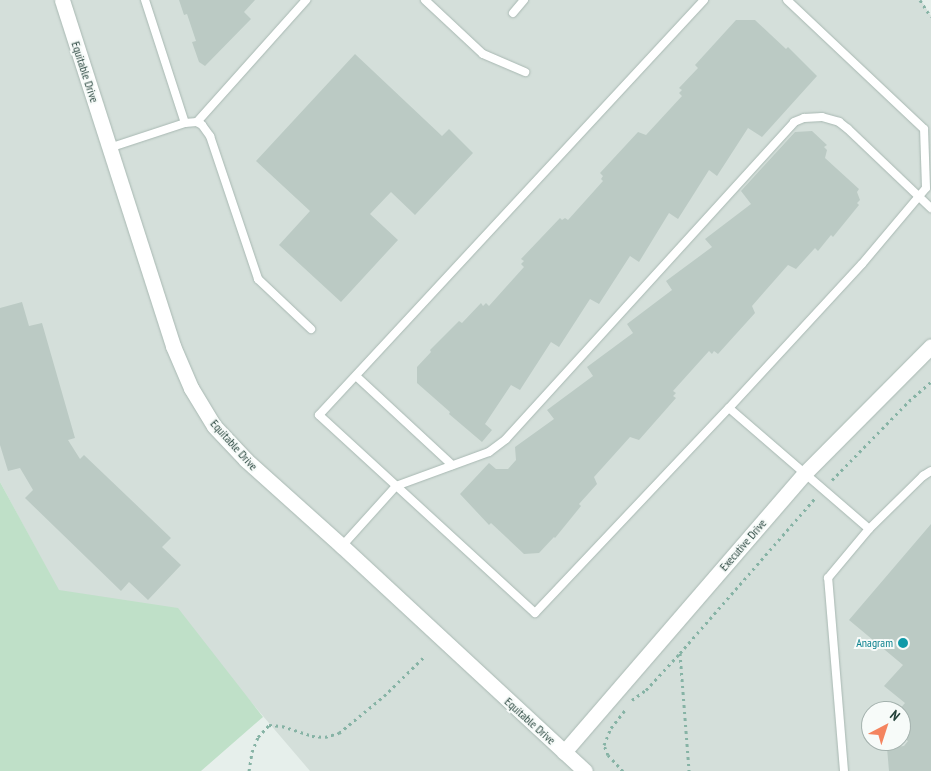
<!DOCTYPE html>
<style>
body{margin:0}
#map{position:relative;width:931px;height:771px;overflow:hidden;background:#e6efeb;font-family:"PT Sans Narrow",sans-serif}
div>[style]{position:absolute}
.built>*{inset:0;background:#d4dfda}
.green>*{inset:0;background:#bfe0c8}
.building>*{inset:0;background:#bbcac4}
.path>*{height:3px;margin-top:-1.5px;transform-origin:0;background:repeating-linear-gradient(90deg,#86b3a5 0 2.5px,transparent 0 6.5px)}
.roads{filter:drop-shadow(0 0 1px #a8b8b2) drop-shadow(0 0 1px #a8b8b2)}
.service>*{height:8px;margin:-4px;padding:0 4px;transform-origin:4px;border-radius:4px;background:#fff}
.minor>*{height:15px;margin:-7.5px;padding:0 7.5px;transform-origin:7.5px;border-radius:7.5px;background:#fff}
.dots>*{width:14px;height:14px;translate:-50% -50%;box-sizing:border-box;border:2px solid #f7fbf9;border-radius:50%}
span{translate:-50% -50%;white-space:nowrap;text-align:center;line-height:1.15;-webkit-text-stroke:4px #f7fbf9;paint-order:stroke}
.street-label{font-size:12px;color:#24423a}
.culture-label{font-size:12px;color:#0d838f}
.right{translate:-100% -50%;text-align:right}
.north{position:absolute;left:861px;top:701px;width:50px;height:50px;box-sizing:border-box;background:#f7fbf9;border:1px solid #a3b1ad;border-radius:50%;rotate:40deg;font-size:14px;font-weight:700;line-height:20px;text-align:center;color:#24423a}
.north::after{content:'';display:block;margin:auto;width:18px;height:22px;background:#f4845f;clip-path:polygon(50% 0,100% 100%,50% 72%,0 100%)}
</style>
<div id="map">
<div class="built">
<div style="clip-path:polygon(evenodd,0 0,921px 0,931px 16px,931px 771px,310px 771px,170px 607px,61px 619px,48px 571px,0 482px,0 0,871px 711px,901px 711px,901px 741px,871px 741px,871px 711px)"></div>
</div>
<div class="green">
<div style="clip-path:polygon(0 482px,59px 590px,178px 608px,263px 717px,201px 771px,0 771px)"></div>
</div>
<div class="building">
<div style="clip-path:polygon(179px 0,255px 0,244px 12px,251px 19px,205px 66px,199px 62px,192px 42px,196px 41px,187px 14px,184px 15px)"></div>
<div style="clip-path:polygon(736px 20px,755px 20px,786px 49px,788px 47px,817px 76px,762px 137px,748px 128px,717px 176px,709px 170px,678px 219px,669px 213px,639px 262px,630px 256px,599px 304px,590px 299px,559px 347px,551px 342px,520px 390px,511px 385px,485px 424px,492px 430px,482px 442px,449px 414px,450px 412px,417px 383px,417px 367px,431px 352px,430px 350px,459px 321px,462px 323px,481px 303px,483px 306px,486px 303px,489px 306px,524px 267px,521px 264px,524px 261px,521px 259px,560px 218px,562px 220px,565px 218px,568px 220px,603px 181px,601px 179px,603px 176px,600px 173px,638px 132px,646px 135px,682px 96px,679px 93px,682px 90px,679px 88px,698px 68px,695px 65px)"></div>
<div style="clip-path:polygon(355px 54px,442px 136px,449px 129px,473px 153px,415px 215px,391px 192px,370px 214px,398px 240px,341px 302px,279px 245px,310px 211px,256px 161px)"></div>
<div style="clip-path:polygon(812px 131px,827px 145px,824px 147px,827px 150px,825px 158px,859px 189px,857px 192px,860px 200px,857px 203px,859px 205px,833px 237px,831px 235px,818px 251px,815px 248px,796px 269px,788px 265px,752px 306px,755px 313px,718px 354px,714px 351px,712px 354px,709px 351px,673px 391px,676px 393px,673px 396px,676px 398px,639px 440px,630px 437px,594px 477px,597px 484px,579px 504px,581px 506px,555px 538px,554px 537px,539px 553px,524px 554px,491px 523px,489px 525px,460px 494px,489px 463px,496px 469px,508px 469px,516px 460px,515px 447px,554px 419px,547px 410px,593px 376px,587px 367px,633px 333px,627px 324px,672px 290px,666px 281px,712px 247px,705px 239px,751px 204px,741px 191px,795px 132px)"></div>
<div style="clip-path:polygon(22px 302px,29px 326px,42px 323px,75px 438px,68px 440px,80px 459px,84px 455px,171px 538px,162px 547px,181px 565px,148px 600px,129px 582px,121px 591px,25px 498px,33px 490px,20px 468px,8px 471px,0 445px,0 308px)"></div>
<div style="clip-path:polygon(931px 524px,931px 771px,889px 771px,887px 748px,904px 746px,908px 741px,901px 736px,901px 711px,898px 711px,905px 703px,884px 686px,903px 665px,849px 620px)"></div>
</div>
<div class="path">
<div style="left:920px;top:0;width:20px;rotate:57deg"></div>
<div style="left:832px;top:480px;width:110px;rotate:-45.7deg"></div>
<div style="left:909px;top:401px;width:29px;rotate:-41deg"></div>
<div style="left:680px;top:653px;width:118px;rotate:85.6deg"></div>
<div style="left:632px;top:700px;width:17px;rotate:-36deg"></div>
<div style="left:646px;top:690px;width:50px;rotate:-47.4deg"></div>
<div style="left:680px;top:653px;width:207px;rotate:-48.9deg"></div>
<div style="left:249px;top:771px;width:19px;rotate:-81deg"></div>
<div style="left:252px;top:752px;width:16px;rotate:-68deg"></div>
<div style="left:258px;top:737px;width:16px;rotate:-47deg"></div>
<div style="left:269px;top:725px;width:13px;rotate:4deg"></div>
<div style="left:282px;top:726px;width:32px;rotate:18deg"></div>
<div style="left:312px;top:736px;width:13px;rotate:4deg"></div>
<div style="left:325px;top:737px;width:15px;rotate:-16deg"></div>
<div style="left:339px;top:733px;width:58px;rotate:-39.4deg"></div>
<div style="left:384px;top:696px;width:57px;rotate:-44.3deg"></div>
<div style="left:623px;top:771px;width:22px;rotate:-133deg"></div>
<div style="left:608px;top:755px;width:11px;rotate:-112deg"></div>
<div style="left:604px;top:745px;width:18px;rotate:-68deg"></div>
<div style="left:611px;top:728px;width:24px;rotate:-52deg"></div>
</div>
<div class="roads">
<div class="service">
<div style="left:145px;top:0;width:129px;rotate:72deg"></div>
<div style="left:425px;top:0;width:79px;rotate:43deg"></div>
<div style="left:483px;top:54px;width:46px;rotate:23.2deg"></div>
<div style="left:704px;top:0;width:566px;rotate:132.85deg"></div>
<div style="left:319px;top:415px;width:293px;rotate:42.5deg"></div>
<div style="left:535px;top:613px;width:282px;rotate:-46.6deg"></div>
<div style="left:729px;top:408px;width:196px;rotate:-47.3deg"></div>
<div style="left:862px;top:264px;width:99px;rotate:-49.9deg"></div>
<div style="left:926px;top:188px;width:59px;rotate:-91.9deg"></div>
<div style="left:924px;top:129px;width:188px;rotate:-136.7deg"></div>
<div style="left:513px;top:13px;width:17px;rotate:-50deg"></div>
<div style="left:197px;top:122px;width:164px;rotate:-48.2deg"></div>
<div style="left:109px;top:148px;width:80px;rotate:-18.2deg"></div>
<div style="left:185px;top:123px;width:12px;rotate:-5deg"></div>
<div style="left:197px;top:122px;width:6px;rotate:31deg"></div>
<div style="left:202px;top:125px;width:14px;rotate:54deg"></div>
<div style="left:210px;top:136px;width:151px;rotate:71.4deg"></div>
<div style="left:258px;top:279px;width:73px;rotate:43.3deg"></div>
<div style="left:356px;top:376px;width:131px;rotate:42.8deg"></div>
<div style="left:729px;top:408px;width:185px;rotate:40.8deg"></div>
<div style="left:342px;top:546px;width:81px;rotate:-48deg"></div>
<div style="left:396px;top:486px;width:99px;rotate:-20.1deg"></div>
<div style="left:489px;top:452px;width:21px;rotate:-37deg"></div>
<div style="left:506px;top:439px;width:428px;rotate:-47.7deg"></div>
<div style="left:794px;top:122px;width:11px;rotate:-22deg"></div>
<div style="left:804px;top:118px;width:18px;rotate:-3deg"></div>
<div style="left:822px;top:117px;width:18px;rotate:16deg"></div>
<div style="left:839px;top:122px;width:11px;rotate:38deg"></div>
<div style="left:848px;top:129px;width:115px;rotate:43.6deg"></div>
<div style="left:844px;top:771px;width:194px;rotate:-94.7deg"></div>
<div style="left:828px;top:578px;width:64px;rotate:-50.1deg"></div>
<div style="left:869px;top:529px;width:76px;rotate:-44.5deg"></div>
<div style="left:923px;top:476px;width:9px;rotate:-32deg"></div>
</div>
<div class="minor">
<div style="left:62px;top:0;width:363px;rotate:72.2deg"></div>
<div style="left:173px;top:346px;width:46px;rotate:66.8deg"></div>
<div style="left:191px;top:388px;width:44px;rotate:58.8deg"></div>
<div style="left:214px;top:426px;width:47px;rotate:46.7deg"></div>
<div style="left:246px;top:460px;width:129px;rotate:41.9deg"></div>
<div style="left:342px;top:546px;width:331px;rotate:42.8deg"></div>
<div style="left:564px;top:752px;width:367px;rotate:-49.2deg"></div>
<div style="left:804px;top:474px;width:180px;rotate:-45.2deg"></div>
</div>
</div>
<div class="dots">
<div style="left:903px;top:643px;background:#0f9aa8"></div>
</div>
<div class="street-label">
<span style="left:85px;top:72px;rotate:72deg">Equitable Drive</span>
<span style="left:234px;top:445px;rotate:48deg">Equitable Drive</span>
<span style="left:743px;top:545px;rotate:-49deg">Executive Drive</span>
<span style="left:530px;top:721px;rotate:42deg">Equitable Drive</span>
</div>
<div class="culture-label">
<span class="right" style="left:893px;top:643px">Anagram</span>
</div>
<div class="north">N</div>
</div>
